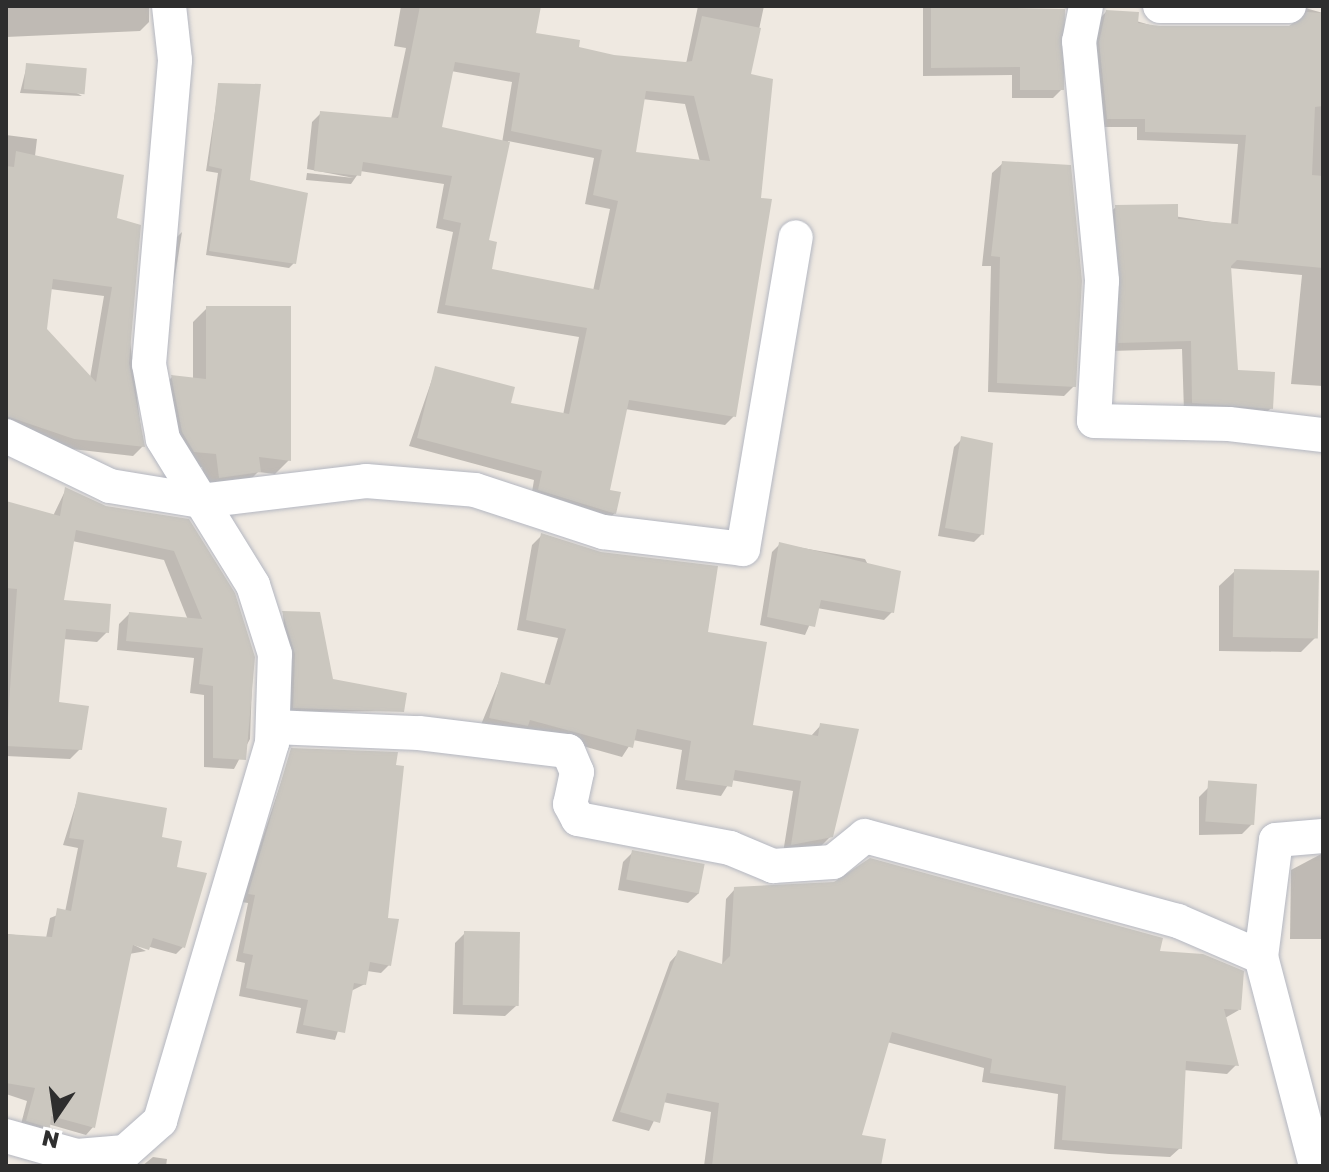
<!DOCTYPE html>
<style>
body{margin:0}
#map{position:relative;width:1329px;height:1172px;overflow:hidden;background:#efe9e1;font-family:"Golos Text",sans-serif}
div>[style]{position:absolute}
.shadow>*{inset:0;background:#0003}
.building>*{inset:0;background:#cbc7bf;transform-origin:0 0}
.roads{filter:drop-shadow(0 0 2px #b4b7c1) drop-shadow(0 0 2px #b4b7c1)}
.minor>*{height:34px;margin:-17px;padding:0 17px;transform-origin:17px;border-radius:17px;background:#fff}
span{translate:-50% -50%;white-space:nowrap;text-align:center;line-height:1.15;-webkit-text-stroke:6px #fff;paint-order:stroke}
.frame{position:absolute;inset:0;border:8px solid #2e2e2e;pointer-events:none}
.north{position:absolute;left:16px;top:1076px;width:80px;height:80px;-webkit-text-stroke:6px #fff;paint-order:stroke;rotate:193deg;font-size:22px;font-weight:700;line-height:32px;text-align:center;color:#2e2e2e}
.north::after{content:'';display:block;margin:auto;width:28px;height:36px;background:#2e2e2e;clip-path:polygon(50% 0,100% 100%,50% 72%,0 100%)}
</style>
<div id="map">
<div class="shadow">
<div style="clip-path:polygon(6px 6px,149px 6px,149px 22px,140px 31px,6px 37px)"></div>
<div style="clip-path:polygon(evenodd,401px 6px,539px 6px,533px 35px,613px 57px,686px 64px,698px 6px,764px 6px,749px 76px,734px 416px,725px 425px,625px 409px,608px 491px,615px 513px,606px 521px,531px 498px,534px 480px,409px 446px,436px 368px,509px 404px,563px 415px,579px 337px,437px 313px,453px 232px,436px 228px,444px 184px,360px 171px,351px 184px,306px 180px,307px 173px,354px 178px,307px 169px,312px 122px,321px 113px,391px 119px,406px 48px,394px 46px,401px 6px,451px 71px,512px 82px,502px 143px,440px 129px,451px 71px,401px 6px,642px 99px,685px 104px,700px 162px,634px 153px,642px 99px,401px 6px,508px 141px,594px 158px,585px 204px,610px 209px,593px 291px,490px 270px,487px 242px,508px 141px)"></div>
<div style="clip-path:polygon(923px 6px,974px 6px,1062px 89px,1053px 98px,1012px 98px,1012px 75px,923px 76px)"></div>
<div style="clip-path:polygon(1298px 6px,1323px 13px,1323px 386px,1291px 384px,1302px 275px,1229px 268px,1236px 372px,1271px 408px,1262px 417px,1184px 412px,1182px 349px,1110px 351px,1106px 216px,1116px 207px,1231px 225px,1238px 144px,1137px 140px,1137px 127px,1098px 127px,1091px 53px,1097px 21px,1106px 12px,1160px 28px,1296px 26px)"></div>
<div style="clip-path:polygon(27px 65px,82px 96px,20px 93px)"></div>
<div style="clip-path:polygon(219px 85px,248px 182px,294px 263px,289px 268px,206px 255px,218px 173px,206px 171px)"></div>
<div style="clip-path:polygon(evenodd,6px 135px,37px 139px,35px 156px,115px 220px,143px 446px,133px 456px,63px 448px,6px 430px,6px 135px,50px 289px,104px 296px,90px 378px,45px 330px,50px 289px)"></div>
<div style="clip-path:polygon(1003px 163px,1074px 386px,1064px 396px,988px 392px,991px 266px,982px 266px,992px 173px)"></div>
<div style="clip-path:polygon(182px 232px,174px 282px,173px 284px,177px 237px)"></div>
<div style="clip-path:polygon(207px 308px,289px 460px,275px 474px,258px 472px,245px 485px,206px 491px,202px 467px,180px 465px,158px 391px,172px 377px,193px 379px,193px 322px)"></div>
<div style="clip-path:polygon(962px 439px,982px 534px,974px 542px,938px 536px,954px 447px)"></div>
<div style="clip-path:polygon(66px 489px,106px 508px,188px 521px,253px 657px,250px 739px,234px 769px,204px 767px,204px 695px,190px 693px,194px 658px,117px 650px,119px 624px,129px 614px,188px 620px,164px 560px,72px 541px,61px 602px,107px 632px,97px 642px,63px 639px,56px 704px,80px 749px,70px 759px,6px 756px,6px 526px,53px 516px)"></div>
<div style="clip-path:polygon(542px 535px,706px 633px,751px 727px,811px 736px,821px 725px,831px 836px,821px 846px,783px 853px,793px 791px,731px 780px,721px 796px,676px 789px,682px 750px,633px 740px,622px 757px,522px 729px,480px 727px,502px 674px,544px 685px,558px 638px,517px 630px,532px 545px)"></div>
<div style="clip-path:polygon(780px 544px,865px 559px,892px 612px,884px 620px,817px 608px,805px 635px,760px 625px,772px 552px)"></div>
<div style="clip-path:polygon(1235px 571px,1316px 637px,1301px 652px,1219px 651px,1219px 586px)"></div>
<div style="clip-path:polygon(283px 613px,332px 680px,402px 711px,290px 712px)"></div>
<div style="clip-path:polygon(292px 750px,386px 919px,389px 965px,381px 973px,367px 971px,365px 984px,351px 991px,335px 1040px,296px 1033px,301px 1008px,239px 996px,245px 963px,236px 961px,248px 903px,241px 902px)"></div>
<div style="clip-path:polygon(1209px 787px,1252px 824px,1242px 834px,1199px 835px,1199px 797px)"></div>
<div style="clip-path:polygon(79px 794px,159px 839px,174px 869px,183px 947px,176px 954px,124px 940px,146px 951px,129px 954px,93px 1127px,86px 1135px,48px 1124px,40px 1134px,20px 1128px,27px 1101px,6px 1094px,6px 934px,46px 938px,50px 918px,65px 912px,78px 848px,63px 845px)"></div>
<div style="clip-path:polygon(633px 852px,699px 893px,688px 903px,618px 890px,623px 862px)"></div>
<div style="clip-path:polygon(1323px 853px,1323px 939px,1290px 939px,1291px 870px)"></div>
<div style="clip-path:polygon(735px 889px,1157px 952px,1239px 1010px,1225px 1018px,1236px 1065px,1227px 1074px,1183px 1070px,1180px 1148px,1170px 1157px,1109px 1154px,1054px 1149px,1058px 1094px,982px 1082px,984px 1068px,887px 1042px,860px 1136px,879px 1166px,704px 1166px,711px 1112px,663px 1102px,649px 1131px,612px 1121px,670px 962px,679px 952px,722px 966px,726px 899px)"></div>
<div style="clip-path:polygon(465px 933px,516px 1006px,505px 1016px,453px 1014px,455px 943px)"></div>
<div style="clip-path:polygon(153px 1157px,167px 1159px,166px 1166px,142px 1166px)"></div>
</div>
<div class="building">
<div style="clip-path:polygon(evenodd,420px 6px,541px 6px,536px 33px,580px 40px,579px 47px,614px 55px,685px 62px,692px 61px,702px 16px,761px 28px,751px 74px,773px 79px,761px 198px,772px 199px,736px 417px,629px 400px,610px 490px,621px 492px,616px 514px,538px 490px,542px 471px,417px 438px,435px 366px,515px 387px,511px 403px,569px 414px,587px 328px,445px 305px,461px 223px,443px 219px,452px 176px,363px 162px,361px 176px,314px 171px,320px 111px,398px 118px,420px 6px,455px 62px,520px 73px,511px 131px,602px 150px,593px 195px,618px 201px,599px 290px,492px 269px,497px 242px,489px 240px,510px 142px,442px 127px,455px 62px,420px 6px,646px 91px,694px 96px,710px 161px,636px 152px,646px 91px)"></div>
<div style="clip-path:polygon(931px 6px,1065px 9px,1064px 90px,1020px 90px,1020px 67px,931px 68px)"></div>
<div style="clip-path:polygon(1106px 10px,1139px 12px,1138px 23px,1160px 26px,1289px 26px,1307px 12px,1323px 13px,1323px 106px,1315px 107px,1312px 175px,1323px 176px,1323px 268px,1237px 260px,1231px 266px,1238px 370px,1275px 372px,1273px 409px,1192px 403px,1191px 341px,1118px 343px,1115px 205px,1178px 204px,1178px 219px,1238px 224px,1246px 135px,1145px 132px,1145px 119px,1107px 119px,1099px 42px)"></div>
<div style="left:26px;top:63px;width:61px;height:26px;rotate:5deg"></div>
<div style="clip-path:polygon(218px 83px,261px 84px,250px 180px,308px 193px,296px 264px,209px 251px,222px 169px,209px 166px)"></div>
<div style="clip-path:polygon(evenodd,16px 151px,124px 175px,117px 218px,141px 225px,129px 363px,145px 447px,74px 439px,6px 416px,6px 166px,14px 167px,16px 151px,53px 279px,112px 287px,96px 382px,47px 329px,53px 279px)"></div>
<div style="clip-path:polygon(1002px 161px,1071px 165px,1082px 281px,1076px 387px,997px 383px,1000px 257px,991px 256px)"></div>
<div style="clip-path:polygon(206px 306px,291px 306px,291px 461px,259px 457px,261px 472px,219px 478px,216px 454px,194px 452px,182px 432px,171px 375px,206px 379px)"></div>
<div style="clip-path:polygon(961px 436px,993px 443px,984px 535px,945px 528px)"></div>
<div style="clip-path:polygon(65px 487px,106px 506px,189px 519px,235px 593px,255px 657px,246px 760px,213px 758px,213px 686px,199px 684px,203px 648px,126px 641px,129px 612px,202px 619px,174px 551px,76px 530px,64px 600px,111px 604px,109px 633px,66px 629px,59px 702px,89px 706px,82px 750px,6px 746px,17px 589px,6px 588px,6px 501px,60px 516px)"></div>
<div style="clip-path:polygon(541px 533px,601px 552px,718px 566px,708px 632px,767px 642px,753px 725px,818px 736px,820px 723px,859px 729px,833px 837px,791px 845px,801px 781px,735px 770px,732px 787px,685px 780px,691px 741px,637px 729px,633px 748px,530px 720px,528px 726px,489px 718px,501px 672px,550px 685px,566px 629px,526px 620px)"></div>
<div style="clip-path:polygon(779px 542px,901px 571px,894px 613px,821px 600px,815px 627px,767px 617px)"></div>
<div style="left:1234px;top:569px;width:85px;height:68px;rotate:1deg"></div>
<div style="clip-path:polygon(282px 611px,320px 612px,333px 679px,407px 693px,404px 712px,293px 708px,295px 654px)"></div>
<div style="clip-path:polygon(291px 748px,398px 752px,396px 765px,404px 766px,388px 918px,399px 919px,391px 966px,370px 962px,366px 985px,354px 983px,345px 1033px,303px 1025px,308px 1000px,246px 988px,253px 955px,243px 953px,255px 895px,248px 894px)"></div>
<div style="left:1257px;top:784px;width:41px;height:49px;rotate:94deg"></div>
<div style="clip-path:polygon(78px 792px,167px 808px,162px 837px,182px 841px,177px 867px,207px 873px,185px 948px,153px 938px,149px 950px,133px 945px,95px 1128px,51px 1116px,50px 1128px,26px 1121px,35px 1088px,6px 1083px,6px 934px,52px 937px,57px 908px,71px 911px,84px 840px,69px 838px)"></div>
<div style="left:632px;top:850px;width:74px;height:30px;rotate:11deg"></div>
<div style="clip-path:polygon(870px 858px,1163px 938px,1160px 951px,1203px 954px,1244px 971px,1241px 1010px,1224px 1009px,1239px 1066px,1186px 1061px,1182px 1149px,1062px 1140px,1066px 1086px,990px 1073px,992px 1059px,892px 1032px,862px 1135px,886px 1139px,881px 1166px,712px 1166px,719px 1103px,667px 1093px,660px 1123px,620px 1112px,678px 950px,722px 964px,730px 956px,734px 887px,834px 882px)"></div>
<div style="left:464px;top:931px;width:56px;height:74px;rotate:1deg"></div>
</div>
<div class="roads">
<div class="minor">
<div style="left:1086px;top:6px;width:36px;rotate:101deg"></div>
<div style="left:1079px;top:41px;width:241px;rotate:84.5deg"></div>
<div style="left:1102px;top:281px;width:140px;rotate:93.3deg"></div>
<div style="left:1094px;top:421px;width:135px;rotate:1.3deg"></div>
<div style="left:1229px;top:424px;width:95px;rotate:6.7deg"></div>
<div style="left:1160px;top:6px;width:129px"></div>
<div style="left:6px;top:436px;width:115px;rotate:25.7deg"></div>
<div style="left:110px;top:486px;width:92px;rotate:9.4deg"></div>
<div style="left:201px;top:501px;width:166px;rotate:-6.9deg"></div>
<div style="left:366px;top:481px;width:109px;rotate:4.7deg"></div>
<div style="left:475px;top:490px;width:135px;rotate:18.2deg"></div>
<div style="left:603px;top:532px;width:141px;rotate:6.9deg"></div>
<div style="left:743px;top:549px;width:316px;rotate:-80.4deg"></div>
<div style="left:273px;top:727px;width:146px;rotate:2.4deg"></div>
<div style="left:419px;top:733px;width:150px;rotate:6.9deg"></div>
<div style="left:568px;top:751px;width:23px;rotate:67deg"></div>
<div style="left:577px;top:772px;width:33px;rotate:102deg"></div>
<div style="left:570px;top:804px;width:17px;rotate:62deg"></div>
<div style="left:578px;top:819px;width:155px;rotate:10.8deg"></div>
<div style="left:730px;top:848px;width:47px;rotate:22.7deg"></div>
<div style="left:773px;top:866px;width:60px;rotate:-3.8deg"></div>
<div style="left:833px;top:862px;width:41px;rotate:-39.1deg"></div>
<div style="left:865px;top:836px;width:324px;rotate:15.2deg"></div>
<div style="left:1178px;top:921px;width:90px;rotate:23.4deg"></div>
<div style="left:6px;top:1136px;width:74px;rotate:15.7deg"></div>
<div style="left:77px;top:1156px;width:48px;rotate:-4.8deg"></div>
<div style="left:125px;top:1152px;width:47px;rotate:-41.5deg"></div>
<div style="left:160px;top:1121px;width:394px;rotate:-73.5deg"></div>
<div style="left:272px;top:743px;width:89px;rotate:-88.1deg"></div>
<div style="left:275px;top:654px;width:72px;rotate:-107.7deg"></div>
<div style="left:253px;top:585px;width:172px;rotate:-121.7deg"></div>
<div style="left:163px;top:439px;width:76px;rotate:-100.6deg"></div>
<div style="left:149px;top:364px;width:305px;rotate:-85.1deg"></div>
<div style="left:175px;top:60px;width:54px;rotate:-96.3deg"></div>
<div style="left:1316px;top:1166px;width:216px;rotate:-104.7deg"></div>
<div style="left:1261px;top:957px;width:118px;rotate:-82.7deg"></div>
<div style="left:1276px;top:840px;width:47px;rotate:-4.9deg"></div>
</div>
</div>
<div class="frame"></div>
<div class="north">N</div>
</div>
